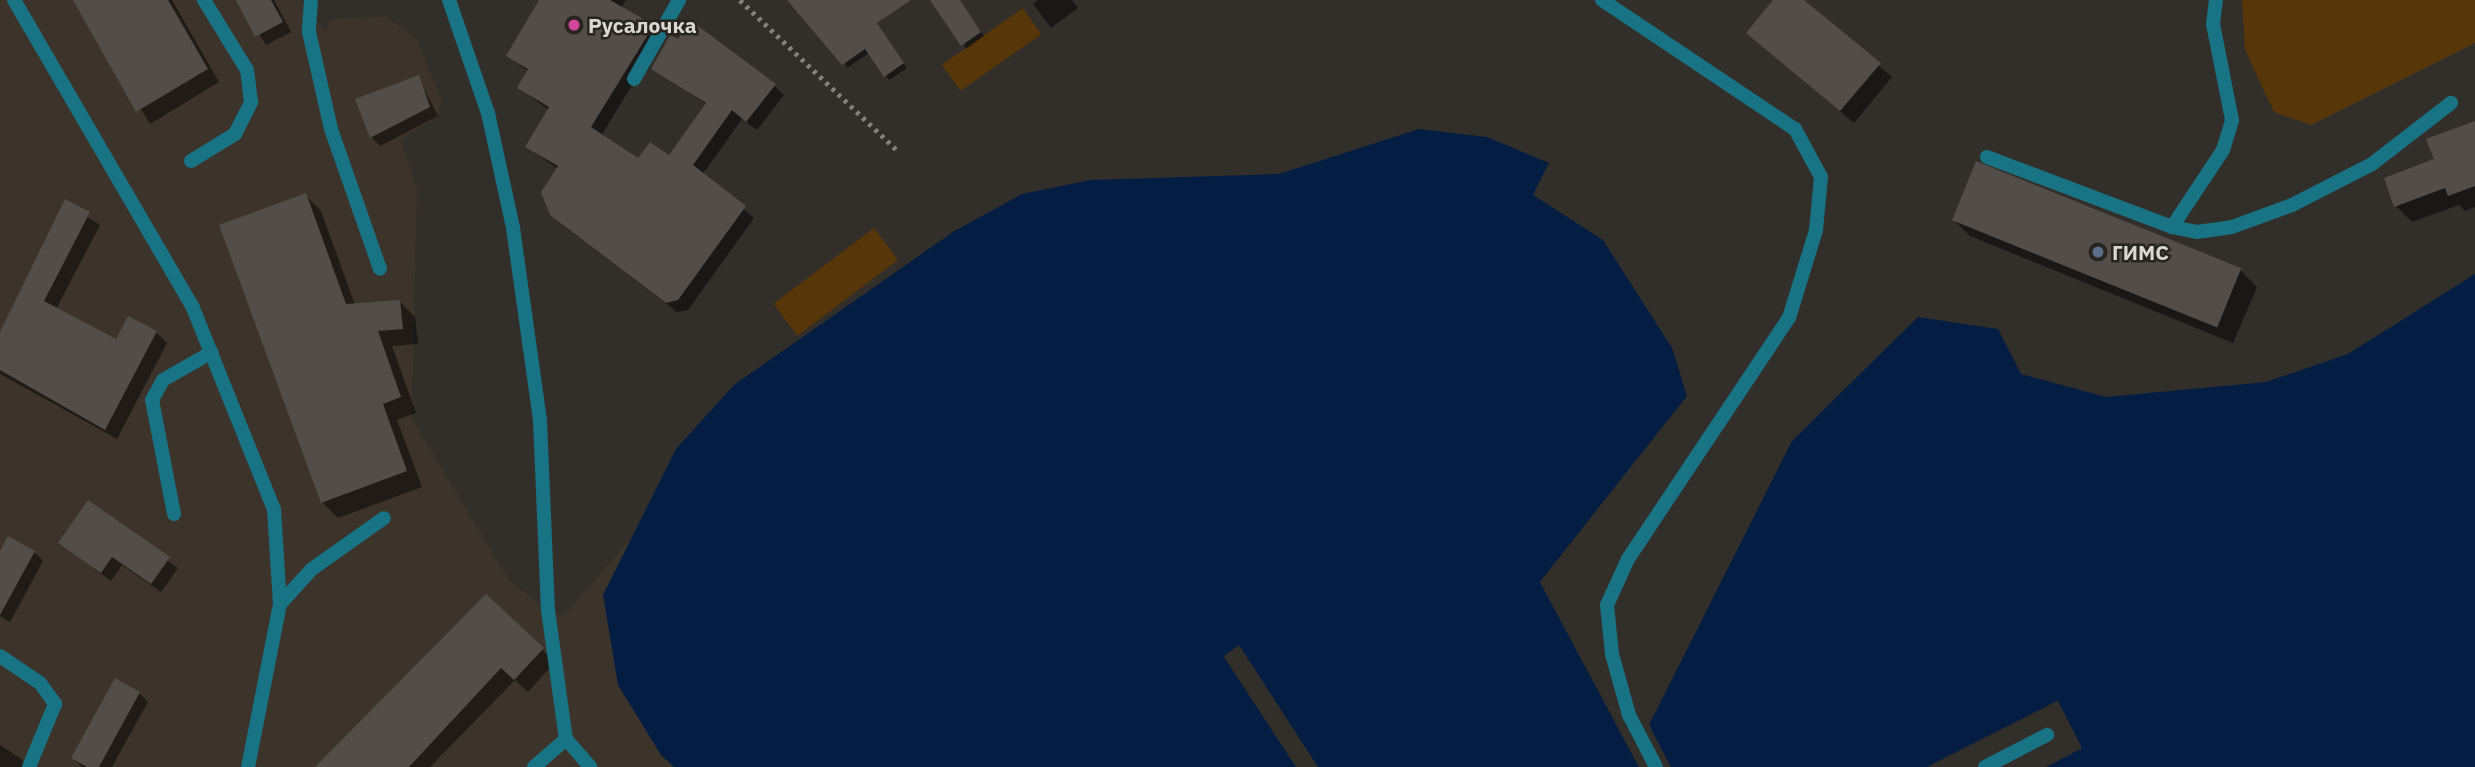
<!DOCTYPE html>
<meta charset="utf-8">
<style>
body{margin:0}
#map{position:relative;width:2475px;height:767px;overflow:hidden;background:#322e2a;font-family:"IBM Plex Sans",sans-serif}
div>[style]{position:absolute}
.built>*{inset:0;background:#3c332a}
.green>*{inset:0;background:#573609;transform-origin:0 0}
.water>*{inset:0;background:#041e43}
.pier>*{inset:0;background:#322e2a}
.shadow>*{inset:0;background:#0007}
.building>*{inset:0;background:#524d49;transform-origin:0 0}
.path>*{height:4.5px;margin-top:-2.25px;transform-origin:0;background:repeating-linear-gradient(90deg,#83807c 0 3.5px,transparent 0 8.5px)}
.lane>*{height:14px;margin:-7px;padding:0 7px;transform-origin:7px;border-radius:7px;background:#187485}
.street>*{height:14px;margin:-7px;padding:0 7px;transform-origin:7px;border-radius:7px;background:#187485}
.dots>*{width:19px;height:19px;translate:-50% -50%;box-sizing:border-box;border:4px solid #282420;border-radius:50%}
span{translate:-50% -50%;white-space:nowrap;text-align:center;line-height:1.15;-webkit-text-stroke:5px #282420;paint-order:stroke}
.poi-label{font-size:21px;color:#d9d7d4;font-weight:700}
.left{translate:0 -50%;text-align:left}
</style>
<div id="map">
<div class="built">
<div style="clip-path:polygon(0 0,300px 0,326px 31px,329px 19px,386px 16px,416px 38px,442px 100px,437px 117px,400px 139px,417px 187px,412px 419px,508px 579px,548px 610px,563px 616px,633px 536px,603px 595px,661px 755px,674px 767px,0 767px)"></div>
</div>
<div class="green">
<div style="clip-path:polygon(2242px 0,2475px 0,2475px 43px,2311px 125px,2274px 112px,2245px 50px)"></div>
<div style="left:1023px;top:8px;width:32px;height:99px;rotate:55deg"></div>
<div style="left:874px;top:228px;width:40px;height:126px;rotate:53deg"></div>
</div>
<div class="water">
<div style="clip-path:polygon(1419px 129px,1487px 137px,1549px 163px,1533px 195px,1603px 240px,1672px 348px,1687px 396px,1540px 582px,1639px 767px,1318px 767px,1238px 646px,1224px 657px,1296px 767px,674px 767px,661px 755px,618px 685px,603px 595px,676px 449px,734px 385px,953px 232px,1022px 194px,1091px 180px,1279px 174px)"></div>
<div style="clip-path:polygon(2475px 274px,2475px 767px,2046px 767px,2082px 748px,2057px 701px,1927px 767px,1671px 767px,1649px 725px,1792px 441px,1918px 317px,1998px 329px,2021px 374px,2106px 397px,2266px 382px,2348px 354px)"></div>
</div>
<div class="pier">
<div style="clip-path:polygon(1687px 396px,1544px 582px,1639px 767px,1540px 582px)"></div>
<div style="clip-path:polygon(1788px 440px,1649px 724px,1668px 767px,1646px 723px)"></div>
<div style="clip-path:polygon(1239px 645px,1318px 767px,1238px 650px,1228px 657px,1296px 767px,1224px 656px)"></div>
<div style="clip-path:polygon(2058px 701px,2082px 748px,2046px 767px,2077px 747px,2056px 706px,1927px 767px)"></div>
</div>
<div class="shadow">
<div style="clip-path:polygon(75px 0,172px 0,219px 82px,150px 124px)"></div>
<div style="clip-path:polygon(238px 0,274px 0,291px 32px,266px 45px)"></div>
<div style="clip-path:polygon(541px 0,626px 0,621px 8px,662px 36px,601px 136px,639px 161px,670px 157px,707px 105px,653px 68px,774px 85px,784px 95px,757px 130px,742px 119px,702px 175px,754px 218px,688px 310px,677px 312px,562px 224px,558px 169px,527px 147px,549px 110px,519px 88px,529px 72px,508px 56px)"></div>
<div style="clip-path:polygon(820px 0,856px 0,907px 68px,889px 80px,869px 53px,847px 68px)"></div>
<div style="clip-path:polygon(945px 0,959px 0,984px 36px,966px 49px)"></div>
<div style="clip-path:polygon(1038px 0,1072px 0,1078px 8px,1051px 28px,1033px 4px)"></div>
<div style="clip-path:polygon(1775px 0,1802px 0,1892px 77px,1854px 123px,1748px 33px)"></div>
<div style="clip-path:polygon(418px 77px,438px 116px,380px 146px,371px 137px)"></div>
<div style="clip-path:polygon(2475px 123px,2475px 207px,2465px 211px,2459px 205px,2412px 222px,2396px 206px)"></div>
<div style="clip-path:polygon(305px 195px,321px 211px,355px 305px,400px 302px,415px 317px,418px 344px,392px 346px,416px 413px,397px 420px,422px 487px,338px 518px,322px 502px)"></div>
<div style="clip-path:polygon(65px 202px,100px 225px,56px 309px,117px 341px,156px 332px,167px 343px,117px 439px,0 374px,0 333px)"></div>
<div style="clip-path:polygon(1954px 220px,2240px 270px,2257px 287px,2233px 343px,1970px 236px)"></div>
<div style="clip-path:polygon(88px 503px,178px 568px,161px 592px,122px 565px,111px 581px,60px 543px)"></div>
<div style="clip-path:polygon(34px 552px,43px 561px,10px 622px,0 616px,0 554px)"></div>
<div style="clip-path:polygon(486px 596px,555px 662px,528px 692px,515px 680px,430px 767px,318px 767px)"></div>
<div style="clip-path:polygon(139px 693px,148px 702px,112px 767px,82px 767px,73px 758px)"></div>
<div style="clip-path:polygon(0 745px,20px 758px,29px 767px,0 767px)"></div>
</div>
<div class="building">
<div style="clip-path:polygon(73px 0,168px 0,208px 69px,136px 112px)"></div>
<div style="clip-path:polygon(236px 0,271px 0,283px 22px,255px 37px)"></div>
<div style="clip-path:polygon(539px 0,610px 0,654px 25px,591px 127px,638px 158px,650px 142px,669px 155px,706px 103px,651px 69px,670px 35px,678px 39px,690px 20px,776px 84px,746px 122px,732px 110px,693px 165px,746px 206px,678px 300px,666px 303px,550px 215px,541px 192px,558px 166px,525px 147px,549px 107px,517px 88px,528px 69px,506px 56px)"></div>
<div style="clip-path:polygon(787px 0,911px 0,877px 23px,904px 63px,884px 77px,865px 49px,842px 65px)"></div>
<div style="clip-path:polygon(930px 0,960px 0,981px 32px,961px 46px)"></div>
<div style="clip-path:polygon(1773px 0,1804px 0,1881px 63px,1840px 111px,1746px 33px)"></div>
<div style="clip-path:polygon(419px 75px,430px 107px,370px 138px,355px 99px)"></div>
<div style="clip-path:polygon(2475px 121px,2475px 186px,2448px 196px,2445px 188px,2394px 207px,2384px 178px,2434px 159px,2426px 139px)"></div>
<div style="left:1976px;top:161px;width:286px;height:64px;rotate:22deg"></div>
<div style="clip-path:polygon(306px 193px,346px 304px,400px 300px,403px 329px,378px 331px,401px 397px,383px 404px,407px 471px,321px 503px,219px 225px)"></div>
<div style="clip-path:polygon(65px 199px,90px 212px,44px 301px,116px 339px,128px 316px,157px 331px,105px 430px,0 370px,0 332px)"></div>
<div style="clip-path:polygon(88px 500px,170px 557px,151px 584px,112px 557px,101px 573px,58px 543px)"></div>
<div style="clip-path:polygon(8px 536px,35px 551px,0 615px,0 551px)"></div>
<div style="clip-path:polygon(486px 594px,544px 648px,514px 680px,501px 668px,409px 767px,315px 767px)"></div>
<div style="clip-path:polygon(115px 678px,140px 692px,99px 767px,87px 767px,71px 758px)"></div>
</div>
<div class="path">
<div style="left:740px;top:0;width:219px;rotate:43.7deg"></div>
</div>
<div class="lane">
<div style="left:311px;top:0;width:32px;rotate:94deg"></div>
<div style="left:309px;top:32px;width:99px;rotate:77.2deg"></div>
<div style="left:331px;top:129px;width:148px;rotate:70.7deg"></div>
<div style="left:449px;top:0;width:120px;rotate:71deg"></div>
<div style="left:488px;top:113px;width:118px;rotate:77.7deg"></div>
<div style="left:513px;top:228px;width:194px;rotate:82deg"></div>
<div style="left:540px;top:420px;width:190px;rotate:87.6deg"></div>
<div style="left:548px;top:610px;width:130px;rotate:82.1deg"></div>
<div style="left:566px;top:739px;width:37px;rotate:49deg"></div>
<div style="left:634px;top:79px;width:91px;rotate:-60.3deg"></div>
<div style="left:191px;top:161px;width:52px;rotate:-31.5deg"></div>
<div style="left:235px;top:134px;width:36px;rotate:-63deg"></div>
<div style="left:251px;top:102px;width:32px;rotate:-97deg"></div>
<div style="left:247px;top:70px;width:82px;rotate:-121.6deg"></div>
<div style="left:2172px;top:227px;width:25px;rotate:11deg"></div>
<div style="left:2197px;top:232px;width:35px;rotate:-8deg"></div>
<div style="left:2232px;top:227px;width:64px;rotate:-20.1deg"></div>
<div style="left:2292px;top:205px;width:90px;rotate:-27.1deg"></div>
<div style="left:2372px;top:164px;width:100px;rotate:-37.7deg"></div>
<div style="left:174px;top:514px;width:116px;rotate:-100.9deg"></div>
<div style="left:152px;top:400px;width:23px;rotate:-61deg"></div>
<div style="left:163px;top:380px;width:56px;rotate:-29.7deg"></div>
<div style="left:280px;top:604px;width:47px;rotate:-47.6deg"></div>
<div style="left:312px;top:569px;width:88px;rotate:-35.3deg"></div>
<div style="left:0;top:656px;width:48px;rotate:34deg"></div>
<div style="left:40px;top:683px;width:26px;rotate:54deg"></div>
<div style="left:55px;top:704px;width:68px;rotate:112.4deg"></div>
<div style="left:534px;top:767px;width:43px;rotate:-41.2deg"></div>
<div style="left:1656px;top:767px;width:59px;rotate:-117.4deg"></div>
<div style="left:1629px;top:715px;width:63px;rotate:-105.6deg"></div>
<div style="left:1612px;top:654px;width:49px;rotate:-95.8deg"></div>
<div style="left:1607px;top:605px;width:51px;rotate:-65.5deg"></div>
<div style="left:1628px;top:559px;width:290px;rotate:-56.3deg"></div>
<div style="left:1789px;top:318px;width:92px;rotate:-72.9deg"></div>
<div style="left:1816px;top:230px;width:53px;rotate:-84.6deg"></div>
<div style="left:1821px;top:177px;width:55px;rotate:-118.4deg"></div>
<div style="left:1985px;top:767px;width:70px;rotate:-27.3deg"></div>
</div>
<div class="street">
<div style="left:14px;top:0;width:356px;rotate:59.8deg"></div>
<div style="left:193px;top:308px;width:217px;rotate:68.1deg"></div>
<div style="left:274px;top:509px;width:95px;rotate:86.4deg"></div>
<div style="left:280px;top:604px;width:166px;rotate:101.1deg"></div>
<div style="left:1602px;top:0;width:232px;rotate:33.8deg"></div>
<div style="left:1987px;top:157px;width:198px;rotate:20.7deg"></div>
<div style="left:2172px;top:227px;width:92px;rotate:-56.5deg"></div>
<div style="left:2223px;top:150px;width:31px;rotate:-73deg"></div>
<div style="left:2232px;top:120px;width:98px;rotate:-101.2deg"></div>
<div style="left:2213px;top:24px;width:24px;rotate:-83deg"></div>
</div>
<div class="dots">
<div style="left:574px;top:25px;background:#d1479c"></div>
<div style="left:2098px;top:252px;background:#5c6f8a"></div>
</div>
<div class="poi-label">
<span class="left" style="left:588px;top:25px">Русалочка</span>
<span class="left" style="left:2112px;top:252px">ГИМС</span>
</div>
</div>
